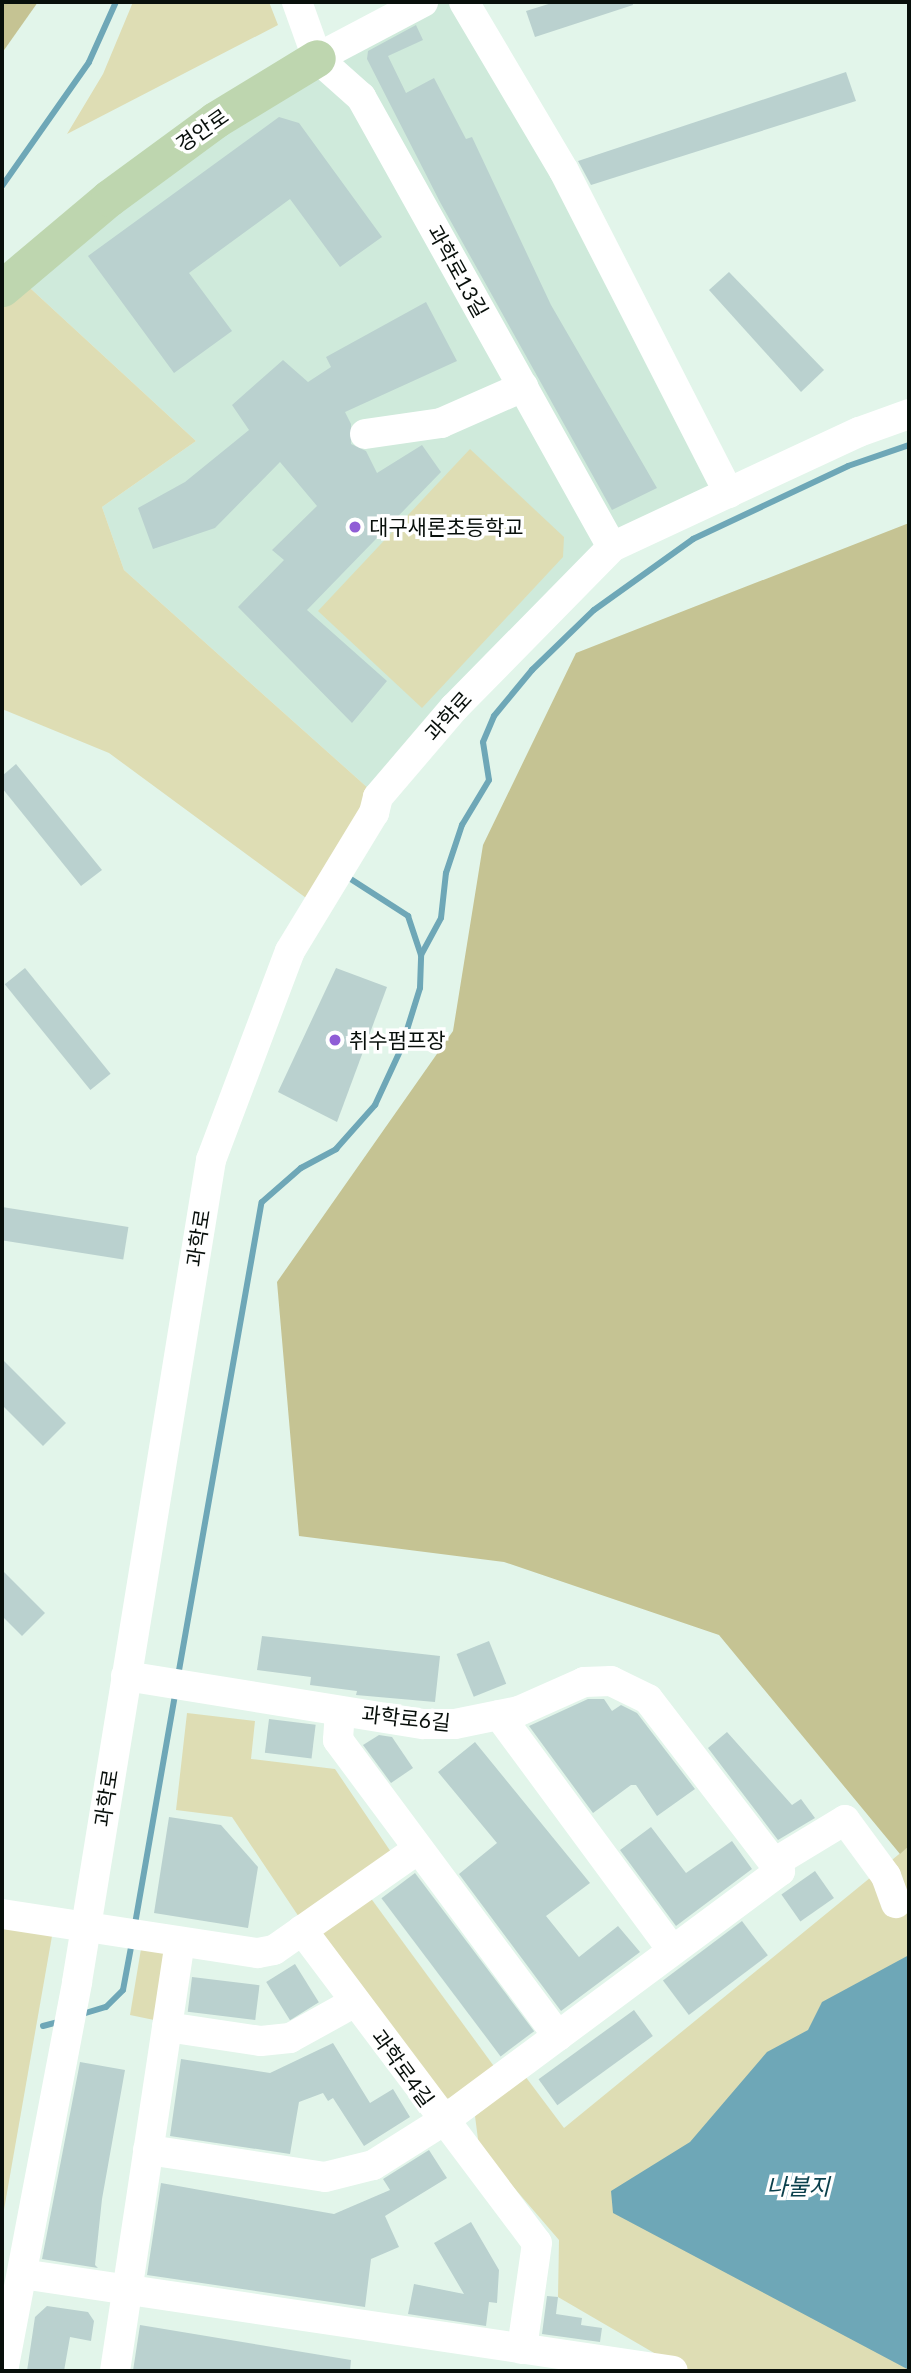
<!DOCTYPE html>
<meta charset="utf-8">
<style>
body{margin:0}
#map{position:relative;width:911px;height:2373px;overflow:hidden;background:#e2f5ea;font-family:Lato,"Noto Sans KR",sans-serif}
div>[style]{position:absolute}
.built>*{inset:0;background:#cfeadb}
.green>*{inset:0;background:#deddb4}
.forest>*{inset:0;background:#c5c393}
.water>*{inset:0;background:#6ea7b7}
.stream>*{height:6px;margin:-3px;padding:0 3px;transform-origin:3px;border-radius:3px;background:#6ea7b7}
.building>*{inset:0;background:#bad1cf;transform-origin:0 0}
.minor>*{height:30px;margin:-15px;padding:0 15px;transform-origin:15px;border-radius:15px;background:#fff}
.major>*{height:37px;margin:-18.5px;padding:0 18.5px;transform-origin:18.5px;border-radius:18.5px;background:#bed6af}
.dots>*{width:19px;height:19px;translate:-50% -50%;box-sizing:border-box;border:4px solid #fff;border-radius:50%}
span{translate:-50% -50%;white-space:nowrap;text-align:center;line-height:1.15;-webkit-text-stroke:7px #fff;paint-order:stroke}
.street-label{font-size:21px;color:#080f0b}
.poi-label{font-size:21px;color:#080f0b}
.left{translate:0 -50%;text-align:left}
.water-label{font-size:23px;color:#0b404c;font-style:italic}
.frame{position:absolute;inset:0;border:4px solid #080f0b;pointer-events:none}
</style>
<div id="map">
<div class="built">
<div style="clip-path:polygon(423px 2px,464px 2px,729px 493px,612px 547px,378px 797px,124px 570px,102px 507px,196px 441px,17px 276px)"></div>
</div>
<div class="green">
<div style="clip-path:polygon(133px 2px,269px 2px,278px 25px,67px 134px,103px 74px)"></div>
<div style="clip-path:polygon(17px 276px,196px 441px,102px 507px,124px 570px,378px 797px,317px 906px,109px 753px,2px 709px,2px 288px)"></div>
<div style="clip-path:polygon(470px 449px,564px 537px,563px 557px,422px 708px,318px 611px)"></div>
<div style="clip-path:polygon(187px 1713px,255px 1721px,251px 1759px,335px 1769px,393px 1855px,299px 1917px,232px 1817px,176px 1810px)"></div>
<div style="clip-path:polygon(909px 1846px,909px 2371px,685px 2371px,558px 2297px,559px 2240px,479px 2147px,475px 2116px,525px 2076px,564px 2128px)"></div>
<div style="clip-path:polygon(367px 1893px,496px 2069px,455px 2099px,440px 2098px,317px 1929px)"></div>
<div style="clip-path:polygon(2px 1927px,52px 1936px,2px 2221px)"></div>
<div style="clip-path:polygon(141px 1949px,164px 1953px,159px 2021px,130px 2015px)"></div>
</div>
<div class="forest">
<div style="clip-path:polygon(2px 2px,38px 2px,2px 53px)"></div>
<div style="clip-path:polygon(909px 523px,909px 1846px,900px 1854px,719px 1635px,504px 1562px,299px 1536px,277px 1282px,453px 1031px,483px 845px,576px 653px)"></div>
</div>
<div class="water">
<div style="clip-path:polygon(909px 1955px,909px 2370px,613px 2213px,611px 2191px,690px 2142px,767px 2052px,808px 2030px,822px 2002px)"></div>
</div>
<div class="stream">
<div style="left:2px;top:186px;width:151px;rotate:-54.9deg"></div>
<div style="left:89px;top:62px;width:66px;rotate:-65.8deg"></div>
<div style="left:346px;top:876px;width:74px;rotate:32.8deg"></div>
<div style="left:408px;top:916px;width:41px;rotate:71.6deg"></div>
<div style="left:178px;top:1676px;width:481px;rotate:-80deg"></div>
<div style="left:262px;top:1202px;width:52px;rotate:-41.1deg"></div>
<div style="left:301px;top:1168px;width:40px;rotate:-28deg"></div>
<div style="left:336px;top:1149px;width:59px;rotate:-48.4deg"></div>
<div style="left:375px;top:1105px;width:62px;rotate:-65.1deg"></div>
<div style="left:401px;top:1049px;width:64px;rotate:-72.7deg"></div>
<div style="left:420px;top:988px;width:33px;rotate:-88deg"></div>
<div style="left:421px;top:955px;width:42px;rotate:-61.6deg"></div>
<div style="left:441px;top:918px;width:45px;rotate:-83.7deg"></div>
<div style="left:446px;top:873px;width:51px;rotate:-71.6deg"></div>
<div style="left:462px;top:825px;width:52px;rotate:-59deg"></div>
<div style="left:489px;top:780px;width:38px;rotate:-99deg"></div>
<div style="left:483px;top:742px;width:28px;rotate:-67deg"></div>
<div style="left:494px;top:716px;width:60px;rotate:-50.4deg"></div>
<div style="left:532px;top:670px;width:86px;rotate:-44.1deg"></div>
<div style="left:594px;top:610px;width:122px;rotate:-35.6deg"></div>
<div style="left:693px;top:539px;width:171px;rotate:-25.2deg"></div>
<div style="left:848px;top:466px;width:65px;rotate:-19deg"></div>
<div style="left:135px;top:1924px;width:233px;rotate:-80.1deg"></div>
<div style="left:79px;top:2015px;width:28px;rotate:-17deg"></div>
<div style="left:106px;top:2007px;width:24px;rotate:-45deg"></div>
<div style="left:123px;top:1990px;width:49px;rotate:-79.4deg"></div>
<div style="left:43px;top:2026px;width:20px;rotate:-15deg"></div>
</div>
<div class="building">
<div style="clip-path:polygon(555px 2px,632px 2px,633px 5px,535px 37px,526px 11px)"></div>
<div style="clip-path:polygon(416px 25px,423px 40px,388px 56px,406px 93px,434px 78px,466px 139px,472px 137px,551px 305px,657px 488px,612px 510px,440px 202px,367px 59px,368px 51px)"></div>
<div style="clip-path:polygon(846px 72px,856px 101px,591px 185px,578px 161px)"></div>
<div style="clip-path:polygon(279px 117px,299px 123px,382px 237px,340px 267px,290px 199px,189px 273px,232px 331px,174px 373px,88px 256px)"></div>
<div style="clip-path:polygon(729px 272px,824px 370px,801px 392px,709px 290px)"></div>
<div style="clip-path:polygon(426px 302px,457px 361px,345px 412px,351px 424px,351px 444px,366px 451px,377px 473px,422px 445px,441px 472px,307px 610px,387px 681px,352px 723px,238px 607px,284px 560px,272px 550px,317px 506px,280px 462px,215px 528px,153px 549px,138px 508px,185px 482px,249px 430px,232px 405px,283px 360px,308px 382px,331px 367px,326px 357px)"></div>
<div style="clip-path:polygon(16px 764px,102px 870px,81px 886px,2px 788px,2px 776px)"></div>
<div style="left:25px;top:968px;width:136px;height:26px;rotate:51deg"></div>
<div style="clip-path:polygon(336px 968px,387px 987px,337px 1122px,278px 1092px)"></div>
<div style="left:2px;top:1207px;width:128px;height:33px;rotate:9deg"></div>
<div style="clip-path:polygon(2px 1359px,66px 1423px,43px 1446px,2px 1405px)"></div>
<div style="clip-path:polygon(2px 1570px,45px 1613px,22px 1636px,2px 1616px)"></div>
<div style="clip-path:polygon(262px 1636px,440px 1656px,435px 1702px,356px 1695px,357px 1691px,310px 1685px,311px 1677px,257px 1670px)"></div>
<div style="left:489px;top:1641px;width:46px;height:35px;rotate:68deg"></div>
<div style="clip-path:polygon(588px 1699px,604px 1699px,612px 1711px,621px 1705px,637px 1713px,695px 1789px,657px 1816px,636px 1785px,631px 1785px,593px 1813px,529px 1726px)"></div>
<div style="left:269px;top:1719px;width:47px;height:34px;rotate:7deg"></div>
<div style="clip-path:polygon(727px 1732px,792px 1805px,801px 1799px,815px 1818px,778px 1840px,708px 1748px)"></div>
<div style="clip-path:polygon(379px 1735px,392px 1737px,413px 1768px,391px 1783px,363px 1745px)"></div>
<div style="clip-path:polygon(475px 1742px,590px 1883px,546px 1916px,579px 1957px,618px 1926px,640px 1952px,561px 2011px,459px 1874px,497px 1843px,438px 1772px)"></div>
<div style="clip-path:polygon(169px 1817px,221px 1825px,258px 1867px,248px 1928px,154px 1913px)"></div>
<div style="clip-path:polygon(651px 1827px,686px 1873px,732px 1841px,752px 1869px,676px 1926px,620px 1850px)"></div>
<div style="left:815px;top:1871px;width:33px;height:41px;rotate:55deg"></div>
<div style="left:415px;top:1873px;width:198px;height:42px;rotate:53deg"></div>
<div style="left:742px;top:1921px;width:43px;height:99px;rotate:53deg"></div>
<div style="left:295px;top:1964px;width:45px;height:34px;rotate:58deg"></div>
<div style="left:192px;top:1977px;width:68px;height:35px;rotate:7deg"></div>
<div style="left:634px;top:2010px;width:32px;height:118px;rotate:54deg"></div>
<div style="clip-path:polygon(333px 2043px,370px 2103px,393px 2089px,410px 2117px,364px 2146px,333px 2098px,328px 2101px,323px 2093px,299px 2102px,290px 2154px,170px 2136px,181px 2059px,270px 2073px)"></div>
<div style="clip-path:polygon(80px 2062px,125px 2070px,102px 2199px,95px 2265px,98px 2268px,42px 2259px)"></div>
<div style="clip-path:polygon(429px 2150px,447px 2178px,385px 2216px,399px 2247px,371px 2259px,365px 2307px,147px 2275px,161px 2183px,334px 2214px,390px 2190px,383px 2179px)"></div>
<div style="clip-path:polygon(471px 2222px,499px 2270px,497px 2303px,489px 2302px,486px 2326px,408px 2314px,414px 2284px,464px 2294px,434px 2243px)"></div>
<div style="clip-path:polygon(547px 2296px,558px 2297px,556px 2314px,582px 2318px,581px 2325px,602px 2328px,600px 2342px,542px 2334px)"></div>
<div style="clip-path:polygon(47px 2306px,88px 2312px,94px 2321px,91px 2341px,70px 2337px,64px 2371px,27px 2371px,35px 2317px)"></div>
<div style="clip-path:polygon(140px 2325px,351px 2360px,350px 2371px,133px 2371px)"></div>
</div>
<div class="minor">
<div style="left:297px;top:2px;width:59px;rotate:70.3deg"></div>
<div style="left:317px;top:58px;width:59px;rotate:41.6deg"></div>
<div style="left:361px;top:97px;width:515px;rotate:60.85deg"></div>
<div style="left:464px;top:2px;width:196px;rotate:59.4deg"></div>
<div style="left:564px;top:171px;width:362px;rotate:62.9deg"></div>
<div style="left:317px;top:58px;width:120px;rotate:-27.8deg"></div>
<div style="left:365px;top:434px;width:77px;rotate:-8.2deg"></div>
<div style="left:441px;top:423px;width:90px;rotate:-23.7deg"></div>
<div style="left:126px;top:1676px;width:301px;rotate:9.2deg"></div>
<div style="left:423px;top:1724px;width:32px"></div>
<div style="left:455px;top:1724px;width:65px;rotate:-11.5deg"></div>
<div style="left:519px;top:1711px;width:71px;rotate:-24deg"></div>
<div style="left:584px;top:1682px;width:27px;rotate:-2deg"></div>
<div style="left:611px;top:1681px;width:41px;rotate:25.9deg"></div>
<div style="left:648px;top:1699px;width:217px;rotate:52.5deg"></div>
<div style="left:780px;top:1871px;width:420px;rotate:143.4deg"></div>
<div style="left:443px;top:2121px;width:83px;rotate:147.8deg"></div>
<div style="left:373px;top:2165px;width:49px;rotate:166deg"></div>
<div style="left:325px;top:2177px;width:179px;rotate:-171.3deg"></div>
<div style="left:340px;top:1711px;width:29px;rotate:94deg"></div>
<div style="left:338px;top:1740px;width:369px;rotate:53.4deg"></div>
<div style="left:499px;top:1715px;width:292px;rotate:53.6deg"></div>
<div style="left:774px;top:1863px;width:83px;rotate:-31.2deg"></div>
<div style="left:845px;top:1820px;width:69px;rotate:53.8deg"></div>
<div style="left:886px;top:1876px;width:29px;rotate:70deg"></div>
<div style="left:2px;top:1914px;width:259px;rotate:8.7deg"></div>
<div style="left:258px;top:1953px;width:16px;rotate:-11deg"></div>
<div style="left:274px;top:1950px;width:176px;rotate:-35deg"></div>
<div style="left:302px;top:1930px;width:391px;rotate:53.1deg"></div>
<div style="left:537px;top:2243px;width:107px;rotate:98.1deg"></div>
<div style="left:167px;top:2027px;width:95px;rotate:8.5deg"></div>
<div style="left:261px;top:2041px;width:29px;rotate:-6deg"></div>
<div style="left:290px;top:2038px;width:74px;rotate:-29deg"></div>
<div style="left:22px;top:2274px;width:658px;rotate:8.47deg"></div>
<div style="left:3px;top:2371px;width:396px;rotate:-79.2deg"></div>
<div style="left:77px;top:1982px;width:833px;rotate:-80.74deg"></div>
<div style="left:211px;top:1160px;width:223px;rotate:-69.3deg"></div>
<div style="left:290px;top:951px;width:162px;rotate:-58.7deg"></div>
<div style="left:374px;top:813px;width:16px;rotate:-76deg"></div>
<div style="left:378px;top:797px;width:117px;rotate:-49.5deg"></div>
<div style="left:454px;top:708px;width:226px;rotate:-45.5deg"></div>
<div style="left:612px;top:547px;width:272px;rotate:-25deg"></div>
<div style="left:859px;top:432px;width:53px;rotate:-19.8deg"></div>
<div style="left:115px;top:2371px;width:434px;rotate:-81.4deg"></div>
</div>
<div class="major">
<div style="left:2px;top:288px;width:140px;rotate:-40.1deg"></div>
<div style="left:109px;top:198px;width:132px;rotate:-36.3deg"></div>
<div style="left:215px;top:120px;width:119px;rotate:-31.3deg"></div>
</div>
<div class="dots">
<div style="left:355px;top:527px;background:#905dd6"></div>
<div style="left:335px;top:1040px;background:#905dd6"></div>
</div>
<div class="street-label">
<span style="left:202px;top:130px;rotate:-35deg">경안로</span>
<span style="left:458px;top:271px;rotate:61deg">과학로13길</span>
<span style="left:448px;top:716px;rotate:-48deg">과학로</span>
<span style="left:198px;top:1238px;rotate:-81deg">과학로</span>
<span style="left:406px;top:1718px;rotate:6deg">과학로6길</span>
<span style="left:106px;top:1798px;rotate:-81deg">과학로</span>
<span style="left:403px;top:2068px;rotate:54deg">과학로4길</span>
</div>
<div class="poi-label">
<span class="left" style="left:369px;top:527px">대구새론초등학교</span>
<span class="left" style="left:349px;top:1040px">취수펌프장</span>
</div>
<div class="water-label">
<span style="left:798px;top:2186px">나불지</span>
</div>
<div class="frame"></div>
</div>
